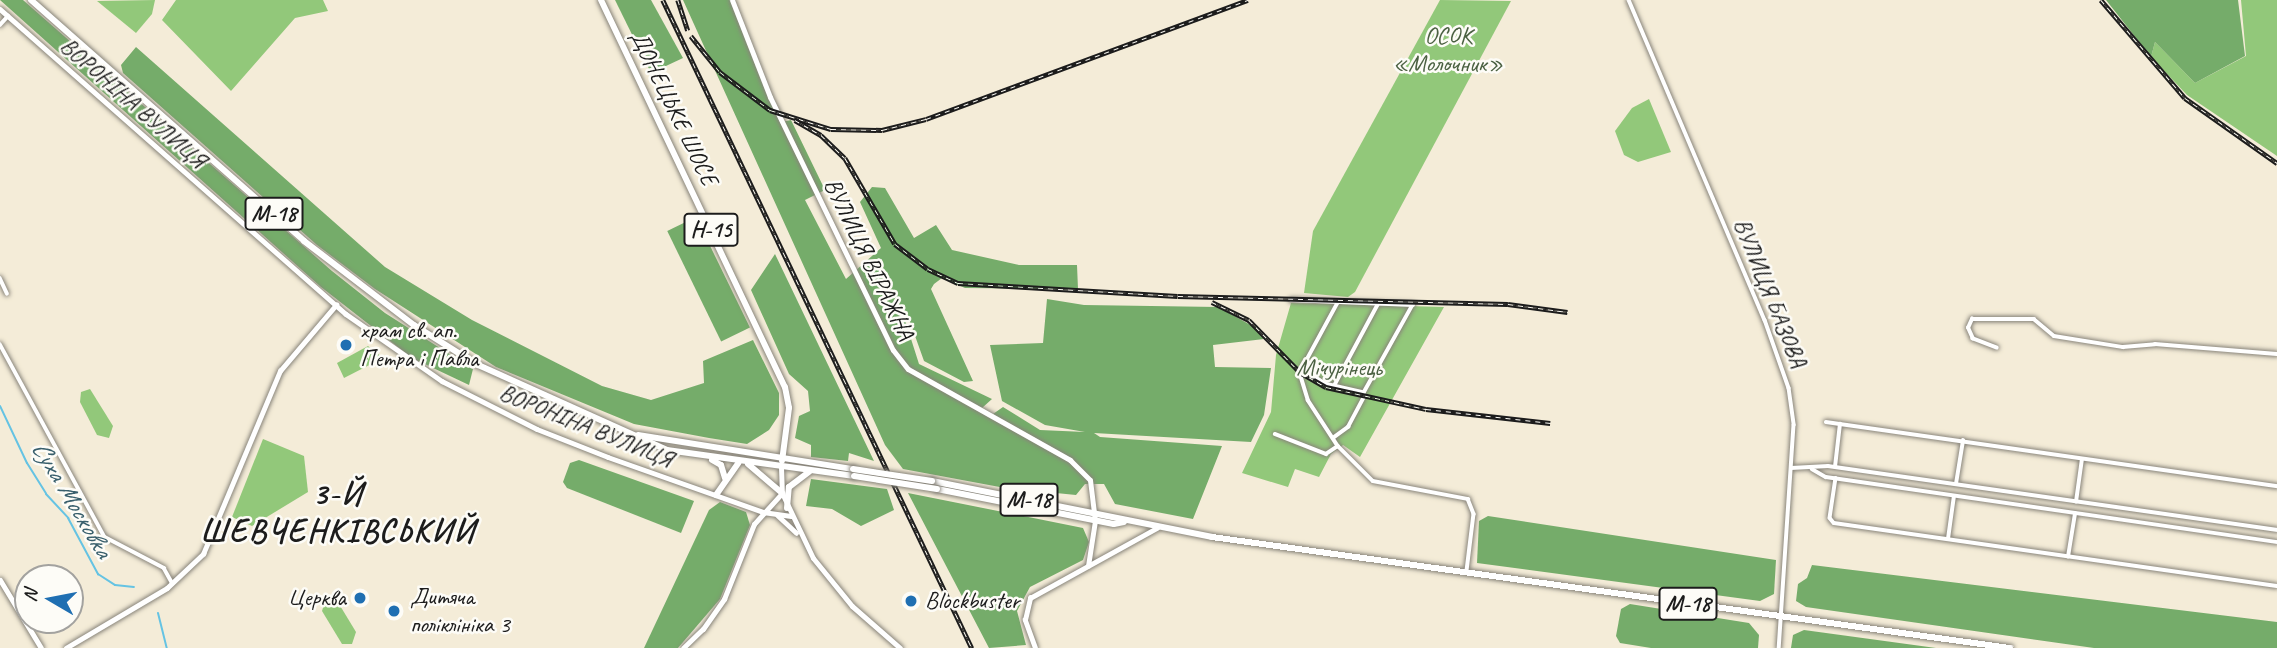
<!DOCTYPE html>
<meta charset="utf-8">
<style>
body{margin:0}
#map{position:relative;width:2277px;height:648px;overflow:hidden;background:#f4ecd8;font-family:Caveat,sans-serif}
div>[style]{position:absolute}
.green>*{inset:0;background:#92c87a}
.forest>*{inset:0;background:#75ac6a;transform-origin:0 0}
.stream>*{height:2px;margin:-1px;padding:0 1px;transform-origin:1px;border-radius:1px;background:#65c3e3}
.roads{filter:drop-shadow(0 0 2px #88847a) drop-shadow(0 0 2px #88847a)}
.minor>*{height:3.5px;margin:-1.75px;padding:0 1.75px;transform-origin:1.75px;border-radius:1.75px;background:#fff}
.tertiary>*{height:4.5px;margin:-2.25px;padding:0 2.25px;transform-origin:2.25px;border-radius:2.25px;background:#fff}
.secondary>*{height:5px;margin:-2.5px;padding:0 2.5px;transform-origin:2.5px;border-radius:2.5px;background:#fff}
.primary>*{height:6px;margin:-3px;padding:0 3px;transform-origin:3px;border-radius:3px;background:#fff}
.trunk>*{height:6px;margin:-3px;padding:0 3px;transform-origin:3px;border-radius:3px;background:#fff}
.rail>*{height:4.5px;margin-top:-2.25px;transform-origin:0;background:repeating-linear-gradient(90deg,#fdfcf7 0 5px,#1c1c1c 0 10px);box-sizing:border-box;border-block:2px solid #1c1c1c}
.bridges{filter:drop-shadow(0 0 2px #88847a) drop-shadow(0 0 2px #88847a)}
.trunk-bridge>*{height:6px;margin:-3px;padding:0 3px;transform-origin:3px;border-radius:3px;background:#fff}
.dots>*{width:19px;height:19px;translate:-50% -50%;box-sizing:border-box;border:4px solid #fdfcf7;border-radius:50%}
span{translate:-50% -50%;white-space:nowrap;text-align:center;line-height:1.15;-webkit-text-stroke:5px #fdfcf7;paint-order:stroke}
.shield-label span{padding:2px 5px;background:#fdfcf7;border:2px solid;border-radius:5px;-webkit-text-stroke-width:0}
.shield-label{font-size:23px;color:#1c1c1c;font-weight:700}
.park-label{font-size:24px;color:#4b6142}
.street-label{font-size:24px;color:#1c1c1c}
.poi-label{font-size:24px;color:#1c1c1c}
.left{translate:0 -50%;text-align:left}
.right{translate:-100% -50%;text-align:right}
.water-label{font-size:26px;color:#395f6c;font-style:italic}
.district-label{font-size:32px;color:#1c1c1c;font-weight:700;letter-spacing:2px}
.north{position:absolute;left:14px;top:564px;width:70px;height:70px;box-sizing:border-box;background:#fdfcf7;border:2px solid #a3a29f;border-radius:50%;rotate:280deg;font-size:19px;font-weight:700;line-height:28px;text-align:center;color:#1c1c1c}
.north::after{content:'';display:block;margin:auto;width:24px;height:32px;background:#1f6fb2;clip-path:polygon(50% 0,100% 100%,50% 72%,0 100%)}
</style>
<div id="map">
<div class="green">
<div style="clip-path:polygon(155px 0,152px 14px,136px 33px,97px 1px)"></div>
<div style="clip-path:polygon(176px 0,323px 0,328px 11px,295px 18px,231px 91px,162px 20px)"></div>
<div style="clip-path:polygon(1440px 0,1511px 1px,1355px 292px,1348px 297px,1304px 293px,1313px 231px)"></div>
<div style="clip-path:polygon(2241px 0,2277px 0,2277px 156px,2187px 95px,2151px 57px,2155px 42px,2195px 83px,2246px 56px)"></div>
<div style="clip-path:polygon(1649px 99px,1671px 152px,1638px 162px,1624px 155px,1615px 131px,1632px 108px)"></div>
<div style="clip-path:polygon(1291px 303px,1444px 307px,1360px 457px,1343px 445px,1331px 454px,1319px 477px,1295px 469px,1288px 487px,1242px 473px,1271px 412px,1276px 355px)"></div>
<div style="clip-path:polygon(368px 346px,383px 358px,344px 378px,337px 363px)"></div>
<div style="clip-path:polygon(90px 389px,113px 426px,109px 438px,97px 435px,80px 402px,81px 392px)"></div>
<div style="clip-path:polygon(263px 439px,304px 456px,308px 492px,252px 526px,232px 517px)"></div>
<div style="clip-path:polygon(326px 598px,336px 599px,356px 632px,352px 644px,342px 644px,322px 611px)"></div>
</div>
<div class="forest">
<div style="clip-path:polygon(0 0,23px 0,332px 271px,385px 313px,473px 369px,469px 385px,412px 358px,321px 287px)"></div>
<div style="clip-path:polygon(615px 0,651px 0,683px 58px,651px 73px)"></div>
<div style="clip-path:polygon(683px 0,732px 0,782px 122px,791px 120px,825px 190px,805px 200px,846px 279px,881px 248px,860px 202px,872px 187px,885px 188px,914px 238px,936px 225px,952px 250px,1019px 265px,1077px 265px,1078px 289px,965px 288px,942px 278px,934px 284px,931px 289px,973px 381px,964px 382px,924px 361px,909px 319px,905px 320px,919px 364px,992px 399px,982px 408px,993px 414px,1003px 407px,1040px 430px,1085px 432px,1045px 425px,1002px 401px,990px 345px,1043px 343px,1047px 299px,1084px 305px,1218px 307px,1256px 328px,1264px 339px,1213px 345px,1215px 367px,1271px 368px,1264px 415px,1251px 442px,1094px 433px,1100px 437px,1222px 446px,1193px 519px,1115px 504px,1104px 484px,1085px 484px,1076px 495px,1005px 488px,903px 469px,885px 445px)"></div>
<div style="clip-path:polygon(2106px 0,2238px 0,2245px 56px,2195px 83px,2155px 42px,2151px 57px)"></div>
<div style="clip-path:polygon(136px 47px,385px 267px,472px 320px,602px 386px,651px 400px,704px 383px,703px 361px,753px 340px,779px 393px,779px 415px,769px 430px,747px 444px,709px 438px,634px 424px,496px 367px,375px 289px,317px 245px,123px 73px,121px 65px)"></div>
<div style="left:696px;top:217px;width:123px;height:32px;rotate:64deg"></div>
<div style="clip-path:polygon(775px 254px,874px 461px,849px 453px,848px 461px,811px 457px,811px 445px,795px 438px,799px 416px,810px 411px,808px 391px,789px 374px,751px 290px)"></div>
<div style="clip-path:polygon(579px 460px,694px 501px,681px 533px,567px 488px,563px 482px,570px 463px)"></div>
<div style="clip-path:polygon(811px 479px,887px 489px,894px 510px,861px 526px,832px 509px,806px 506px)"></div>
<div style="clip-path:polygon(908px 493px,1083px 528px,1089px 542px,1083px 560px,1030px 587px,1017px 611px,1026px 645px,989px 648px)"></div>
<div style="clip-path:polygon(720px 502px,746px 512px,750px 525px,720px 599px,678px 648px,644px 648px,709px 510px)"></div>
<div style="clip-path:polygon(1488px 516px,1776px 560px,1774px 594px,1760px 601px,1477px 563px,1479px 521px)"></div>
<div style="clip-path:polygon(1812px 565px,2277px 622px,2277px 648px,2094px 648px,1806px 607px,1796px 601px,1798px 584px,1807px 578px)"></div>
<div style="clip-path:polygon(1630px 604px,1749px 623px,1759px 635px,1758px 648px,1651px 648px,1620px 643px,1616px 636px,1621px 609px)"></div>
<div style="clip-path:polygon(1804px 630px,1936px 648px,1791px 648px,1793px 635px)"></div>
</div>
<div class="stream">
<div style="left:0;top:406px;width:63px;rotate:64.7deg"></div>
<div style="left:27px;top:463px;width:36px;rotate:58deg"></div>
<div style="left:46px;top:494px;width:33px;rotate:47deg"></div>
<div style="left:68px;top:518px;width:64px;rotate:61.8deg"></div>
<div style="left:98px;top:574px;width:20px;rotate:33deg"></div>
<div style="left:115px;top:585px;width:19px;rotate:6deg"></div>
<div style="left:158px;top:613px;width:36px;rotate:76deg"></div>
</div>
<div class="roads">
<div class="minor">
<div style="left:1629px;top:0;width:348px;rotate:67deg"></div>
<div style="left:1765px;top:320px;width:72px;rotate:70.6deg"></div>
<div style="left:1789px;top:388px;width:37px;rotate:82deg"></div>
<div style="left:1794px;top:425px;width:224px;rotate:93.8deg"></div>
<div style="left:0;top:25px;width:12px;rotate:-48deg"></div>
<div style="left:0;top:278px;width:17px;rotate:65deg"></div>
<div style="left:1291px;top:300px;width:122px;rotate:2.3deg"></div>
<div style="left:1413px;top:305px;width:101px;rotate:119.1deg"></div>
<div style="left:1364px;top:393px;width:40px;rotate:-167deg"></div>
<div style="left:1325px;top:384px;width:27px;rotate:-147deg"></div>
<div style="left:1338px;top:303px;width:80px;rotate:118.5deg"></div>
<div style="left:1300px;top:373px;width:28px;rotate:73deg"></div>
<div style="left:1308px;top:400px;width:55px;rotate:56.9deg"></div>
<div style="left:1338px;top:446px;width:49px;rotate:45deg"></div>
<div style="left:1373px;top:481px;width:97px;rotate:10.7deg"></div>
<div style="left:1468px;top:499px;width:16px;rotate:68deg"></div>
<div style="left:1474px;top:514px;width:57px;rotate:97deg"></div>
<div style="left:0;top:344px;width:220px;rotate:61.5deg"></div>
<div style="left:105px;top:537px;width:67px;rotate:27.7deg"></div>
<div style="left:164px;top:568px;width:18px;rotate:61deg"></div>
<div style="left:1997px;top:348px;width:26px;rotate:-159deg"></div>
<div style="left:1973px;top:339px;width:12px;rotate:-114deg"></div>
<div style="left:1968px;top:328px;width:10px;rotate:-66deg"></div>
<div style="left:1972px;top:319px;width:62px"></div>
<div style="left:2034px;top:319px;width:26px;rotate:40deg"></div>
<div style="left:2054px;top:336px;width:70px;rotate:9.1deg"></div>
<div style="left:2123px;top:347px;width:32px;rotate:-5deg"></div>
<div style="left:2155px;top:344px;width:122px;rotate:4.7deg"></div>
<div style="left:1334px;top:386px;width:93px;rotate:-61.8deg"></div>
<div style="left:1826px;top:422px;width:456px;rotate:8.1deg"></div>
<div style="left:1275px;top:434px;width:55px;rotate:21.4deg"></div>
<div style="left:1326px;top:454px;width:14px;rotate:-34deg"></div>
<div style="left:1333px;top:438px;width:19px;rotate:-36deg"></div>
<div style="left:1348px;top:427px;width:32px;rotate:-62deg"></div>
<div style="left:1835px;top:467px;width:43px;rotate:-83.4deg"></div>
<div style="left:1791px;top:468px;width:37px;rotate:-3deg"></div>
<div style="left:1828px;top:466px;width:454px;rotate:8.1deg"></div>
<div style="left:1812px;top:469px;width:16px;rotate:30deg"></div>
<div style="left:1826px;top:477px;width:456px;rotate:8.2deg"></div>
<div style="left:1836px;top:478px;width:40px;rotate:98.5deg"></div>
<div style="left:1830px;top:518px;width:6px;rotate:51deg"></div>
<div style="left:1834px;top:523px;width:447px;rotate:8.1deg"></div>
<div style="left:1956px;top:484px;width:44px;rotate:-80.8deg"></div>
<div style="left:2076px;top:502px;width:43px;rotate:-82.1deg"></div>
<div style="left:1948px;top:539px;width:43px;rotate:-82.1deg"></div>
<div style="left:2068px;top:557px;width:44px;rotate:-80.8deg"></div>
</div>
<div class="tertiary">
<div style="left:0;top:9px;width:461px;rotate:41.4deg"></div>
<div style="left:346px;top:314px;width:117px;rotate:34.9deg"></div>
<div style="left:442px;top:381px;width:106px;rotate:26.8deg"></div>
<div style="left:537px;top:429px;width:76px;rotate:21.5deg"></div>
<div style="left:608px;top:457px;width:164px;rotate:19.5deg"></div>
<div style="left:763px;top:512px;width:28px;rotate:8deg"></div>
<div style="left:1088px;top:566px;width:46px;rotate:-81.2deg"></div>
<div style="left:66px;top:648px;width:117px;rotate:-30.7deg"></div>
<div style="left:167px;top:588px;width:50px;rotate:-43.4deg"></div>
<div style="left:203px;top:554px;width:199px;rotate:-67.2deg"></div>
<div style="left:280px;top:371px;width:87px;rotate:-49.7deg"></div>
<div style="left:1035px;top:648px;width:30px;rotate:-110deg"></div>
<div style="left:1025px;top:620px;width:23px;rotate:-77deg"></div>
<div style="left:1030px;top:598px;width:145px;rotate:-28.9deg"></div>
</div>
<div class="secondary">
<div style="left:732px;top:0;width:104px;rotate:68.6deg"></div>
<div style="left:770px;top:97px;width:281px;rotate:64.1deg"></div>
<div style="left:893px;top:350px;width:24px;rotate:52deg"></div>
<div style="left:908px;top:369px;width:186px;rotate:29.3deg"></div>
<div style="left:1070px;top:460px;width:28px;rotate:45deg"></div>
<div style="left:1090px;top:480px;width:41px;rotate:83deg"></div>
<div style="left:781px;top:467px;width:26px;rotate:88deg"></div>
<div style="left:782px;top:493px;width:72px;rotate:64.5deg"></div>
<div style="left:813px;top:558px;width:62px;rotate:50.9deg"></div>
<div style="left:852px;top:606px;width:64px;rotate:41.2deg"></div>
<div style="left:777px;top:515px;width:26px;rotate:43deg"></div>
<div style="left:0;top:580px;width:79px;rotate:58.9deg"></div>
<div style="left:683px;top:648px;width:28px;rotate:-44deg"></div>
<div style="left:703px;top:629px;width:37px;rotate:-55deg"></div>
<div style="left:724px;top:599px;width:81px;rotate:-68.2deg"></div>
<div style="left:754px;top:524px;width:42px;rotate:-47.9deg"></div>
</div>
<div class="primary">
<div style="left:601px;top:0;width:429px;rotate:64.6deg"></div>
<div style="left:785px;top:387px;width:21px;rotate:79deg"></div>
<div style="left:789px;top:408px;width:53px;rotate:97.5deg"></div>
</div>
<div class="trunk">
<div style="left:31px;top:0;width:364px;rotate:41.4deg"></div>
<div style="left:304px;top:241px;width:138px;rotate:37.4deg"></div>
<div style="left:414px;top:325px;width:73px;rotate:32.2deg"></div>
<div style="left:476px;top:364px;width:209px;rotate:24.2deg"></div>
<div style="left:667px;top:450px;width:189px;rotate:7.9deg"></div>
<div style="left:638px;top:435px;width:218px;rotate:9deg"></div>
<div style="left:712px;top:460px;width:10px;rotate:29deg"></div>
<div style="left:721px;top:465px;width:14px;rotate:73deg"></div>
<div style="left:748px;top:464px;width:45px;rotate:40.5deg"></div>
<div style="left:932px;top:481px;width:286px;rotate:11.3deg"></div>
<div style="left:1212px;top:537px;width:806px;rotate:7.92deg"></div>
<div style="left:937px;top:489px;width:180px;rotate:11.2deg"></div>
<div style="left:1114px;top:524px;width:10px;rotate:-11deg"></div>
<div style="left:716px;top:495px;width:39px;rotate:-55deg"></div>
<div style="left:787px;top:508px;width:21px;rotate:-85deg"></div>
<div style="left:789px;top:487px;width:25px;rotate:-37deg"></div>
</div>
</div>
<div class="rail">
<div style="left:663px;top:0;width:718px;rotate:64.51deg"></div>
<div style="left:678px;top:0;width:32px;rotate:72deg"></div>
<div style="left:2101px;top:0;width:129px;rotate:49.4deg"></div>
<div style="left:2185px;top:98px;width:113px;rotate:35.2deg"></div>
<div style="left:691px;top:36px;width:46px;rotate:51.1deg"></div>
<div style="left:720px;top:72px;width:63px;rotate:37.2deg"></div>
<div style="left:770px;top:110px;width:64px;rotate:17.3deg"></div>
<div style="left:831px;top:129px;width:51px;rotate:1.1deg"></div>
<div style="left:882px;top:130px;width:45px;rotate:-14deg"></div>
<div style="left:926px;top:119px;width:343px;rotate:-20.3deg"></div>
<div style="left:795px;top:120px;width:30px;rotate:30deg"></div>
<div style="left:821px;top:135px;width:33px;rotate:44deg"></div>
<div style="left:845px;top:158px;width:99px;rotate:59.8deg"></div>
<div style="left:895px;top:244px;width:41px;rotate:37.1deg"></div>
<div style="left:928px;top:269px;width:33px;rotate:25deg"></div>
<div style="left:958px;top:283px;width:220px;rotate:3.4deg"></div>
<div style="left:1178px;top:296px;width:330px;rotate:1.4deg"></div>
<div style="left:1508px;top:304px;width:60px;rotate:7.7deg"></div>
<div style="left:1212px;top:302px;width:41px;rotate:25.9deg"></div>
<div style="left:1249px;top:320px;width:73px;rotate:45.6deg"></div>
<div style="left:1300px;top:372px;width:30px;rotate:30deg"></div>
<div style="left:1326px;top:387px;width:102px;rotate:12.4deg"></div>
<div style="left:1426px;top:409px;width:125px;rotate:6.4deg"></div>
</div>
<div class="bridges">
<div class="trunk-bridge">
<div style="left:853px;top:469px;width:80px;rotate:8.6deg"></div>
<div style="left:854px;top:476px;width:84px;rotate:8.9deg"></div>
</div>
</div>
<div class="dots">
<div style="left:346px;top:345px;background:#1f6fb2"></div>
<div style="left:360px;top:598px;background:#1f6fb2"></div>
<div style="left:911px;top:601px;background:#1f6fb2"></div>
<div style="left:394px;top:611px;background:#1f6fb2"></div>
</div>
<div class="shield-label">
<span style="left:274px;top:214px">М-18</span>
<span style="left:711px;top:230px">Н-15</span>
<span style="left:1029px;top:500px">М-18</span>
<span style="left:1688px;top:604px">М-18</span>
</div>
<div class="park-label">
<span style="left:1448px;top:50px">ОСОК<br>«Молочник»</span>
<span style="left:1339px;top:368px">Мічурінець</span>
</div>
<div class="street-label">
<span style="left:133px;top:103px;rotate:41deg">ВОРОНІНА ВУЛИЦЯ</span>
<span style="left:674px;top:108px;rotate:64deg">ДОНЕЦЬКЕ ШОСЕ</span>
<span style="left:869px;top:259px;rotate:64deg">ВУЛИЦЯ ВІРАЖНА</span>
<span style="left:1770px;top:293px;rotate:68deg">ВУЛИЦЯ БАЗОВА</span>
<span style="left:586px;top:426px;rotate:22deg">ВОРОНІНА ВУЛИЦЯ</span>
</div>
<div class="poi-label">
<span class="left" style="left:360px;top:345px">храм св. ап.<br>Петра і Павла</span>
<span class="left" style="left:410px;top:611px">Дитяча<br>поліклініка 3</span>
<span class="right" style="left:346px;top:598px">Церква</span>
<span class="left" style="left:925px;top:601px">Blockbuster</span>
</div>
<div class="water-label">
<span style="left:72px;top:499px;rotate:59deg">Суха Московка</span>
</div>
<div class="district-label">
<span style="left:338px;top:513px">3-Й<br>ШЕВЧЕНКІВСЬКИЙ</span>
</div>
<div class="north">N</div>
</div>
